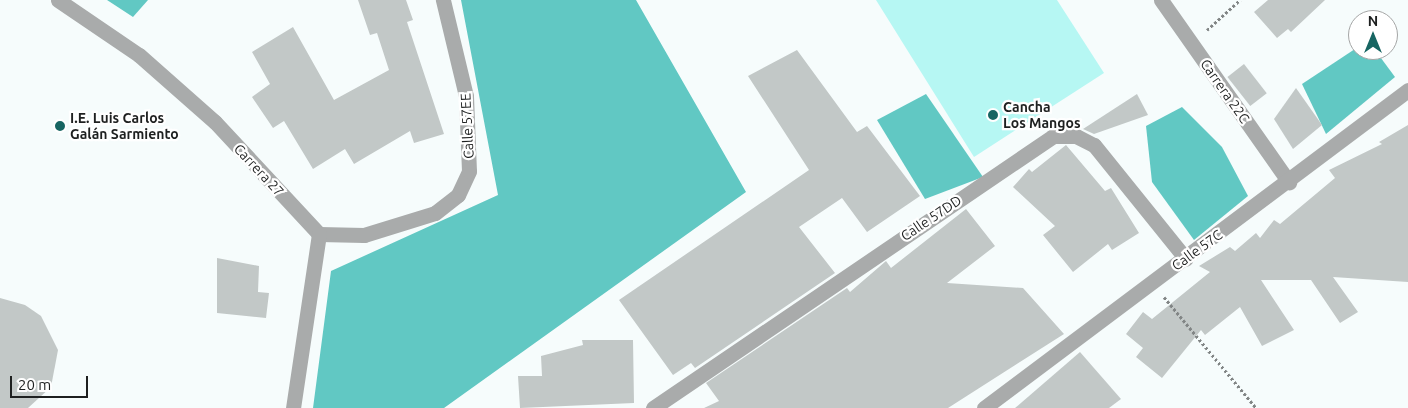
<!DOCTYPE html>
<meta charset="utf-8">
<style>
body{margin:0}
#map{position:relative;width:1408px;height:408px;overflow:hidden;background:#f6fcfc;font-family:Ubuntu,sans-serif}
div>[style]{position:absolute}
.green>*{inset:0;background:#b6f7f3}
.forest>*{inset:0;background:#61c8c3}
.building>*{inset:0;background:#c2c8c7;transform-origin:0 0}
.path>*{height:3px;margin-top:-1.5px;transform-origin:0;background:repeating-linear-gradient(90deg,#818585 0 2.5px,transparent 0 5px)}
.minor>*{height:15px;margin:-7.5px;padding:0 7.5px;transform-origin:7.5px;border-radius:7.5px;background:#a9abab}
.dots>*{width:14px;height:14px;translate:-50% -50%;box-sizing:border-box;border:2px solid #fff;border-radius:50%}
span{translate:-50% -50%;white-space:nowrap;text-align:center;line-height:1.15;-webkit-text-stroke:4.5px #fff;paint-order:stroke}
.street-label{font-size:14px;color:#1e2020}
.poi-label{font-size:14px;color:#1e2020;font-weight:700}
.left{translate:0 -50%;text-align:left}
.north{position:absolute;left:1348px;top:10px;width:50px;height:50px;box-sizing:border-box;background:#fff;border:1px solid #a5a6a6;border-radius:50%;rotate:0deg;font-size:14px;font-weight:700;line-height:20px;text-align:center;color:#1e2020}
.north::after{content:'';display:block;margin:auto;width:18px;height:22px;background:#176562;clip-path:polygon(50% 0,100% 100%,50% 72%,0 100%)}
.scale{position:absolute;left:10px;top:376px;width:78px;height:22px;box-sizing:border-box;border:2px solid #1e2020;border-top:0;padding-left:6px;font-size:15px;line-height:18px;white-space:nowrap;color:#1e2020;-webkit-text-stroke:4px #fff;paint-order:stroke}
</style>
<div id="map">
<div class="green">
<div style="clip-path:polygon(876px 0,1057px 0,1104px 73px,974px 157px)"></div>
</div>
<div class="forest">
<div style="clip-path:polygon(107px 0,148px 0,133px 17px)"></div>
<div style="clip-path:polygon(461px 0,636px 0,746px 192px,444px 408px,313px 408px,331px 271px,498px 195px)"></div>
<div style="clip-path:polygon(1358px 47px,1375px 50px,1395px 77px,1326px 134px,1302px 84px)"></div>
<div style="clip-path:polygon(926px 94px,983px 177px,925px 199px,877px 120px)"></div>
<div style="clip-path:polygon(1182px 107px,1222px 147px,1248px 196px,1194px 240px,1152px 182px,1146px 126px)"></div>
</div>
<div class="building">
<div style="clip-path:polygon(358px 0,406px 0,413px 20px,407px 22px,444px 134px,414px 143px,410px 131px,354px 164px,345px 149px,313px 169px,284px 121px,273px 128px,252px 97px,270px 84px,252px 52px,293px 27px,334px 100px,389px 70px,377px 33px,370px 35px)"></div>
<div style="clip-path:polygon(1268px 0,1325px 0,1291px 32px,1288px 29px,1277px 38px,1254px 12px)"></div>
<div style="clip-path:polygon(797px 50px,857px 132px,867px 126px,920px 196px,867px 232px,842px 198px,799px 227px,835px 273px,695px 368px,691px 363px,673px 375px,619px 300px,809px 170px,748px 76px)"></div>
<div style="left:1244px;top:64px;width:37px;height:21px;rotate:52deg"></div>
<div style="clip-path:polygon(1296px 88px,1322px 125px,1293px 149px,1274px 119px)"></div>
<div style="clip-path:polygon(1137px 94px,1148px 115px,1094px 134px,1083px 129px)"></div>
<div style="clip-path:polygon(1408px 125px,1408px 282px,1333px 277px,1358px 312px,1340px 323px,1311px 280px,1261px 280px,1294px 330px,1262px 346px,1240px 307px,1205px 335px,1201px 330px,1162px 378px,1136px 357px,1143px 348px,1126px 334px,1143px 312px,1152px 319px,1210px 272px,1199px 266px,1230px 247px,1235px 251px,1256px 233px,1260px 238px,1274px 220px,1280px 224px,1335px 178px,1329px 170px,1382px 144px,1379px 142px)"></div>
<div style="clip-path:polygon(1066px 145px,1105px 191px,1111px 188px,1139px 233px,1112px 250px,1108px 244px,1073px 272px,1043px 235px,1055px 226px,1013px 187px,1029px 169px,1032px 172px)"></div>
<div style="clip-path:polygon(966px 209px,995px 246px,947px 283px,1023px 288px,1064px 334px,948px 408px,704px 408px,719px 401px,706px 383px,847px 288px,850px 292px,886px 261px,891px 268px)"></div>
<div style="clip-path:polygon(217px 258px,259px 266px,258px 292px,269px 293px,266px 318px,217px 313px)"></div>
<div style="clip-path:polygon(0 298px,25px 305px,41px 316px,58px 350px,51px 387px,28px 408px,0 408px)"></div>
<div style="clip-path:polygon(582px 340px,633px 340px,634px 403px,520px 408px,518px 376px,542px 376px,541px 356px,583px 345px)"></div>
<div style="clip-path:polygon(1080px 352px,1121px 399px,1109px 408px,1015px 408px)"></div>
</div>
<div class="path">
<div style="left:1207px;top:30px;width:45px;rotate:-42.3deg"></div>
<div style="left:1164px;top:297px;width:144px;rotate:50.3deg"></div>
</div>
<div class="minor">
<div style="left:58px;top:0;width:98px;rotate:34.2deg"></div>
<div style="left:139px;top:55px;width:101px;rotate:41.4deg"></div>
<div style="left:215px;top:122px;width:153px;rotate:47.1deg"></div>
<div style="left:1161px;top:0;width:223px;rotate:54.9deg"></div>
<div style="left:319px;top:234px;width:45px;rotate:1.3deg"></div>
<div style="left:364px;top:235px;width:74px;rotate:-17.2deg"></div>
<div style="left:435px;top:213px;width:29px;rotate:-38deg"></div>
<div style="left:458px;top:195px;width:26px;rotate:-65deg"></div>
<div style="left:469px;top:171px;width:75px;rotate:-92.3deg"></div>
<div style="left:466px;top:96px;width:99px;rotate:-103.5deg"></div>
<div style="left:293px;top:408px;width:176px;rotate:-81.5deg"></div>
<div style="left:653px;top:408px;width:484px;rotate:-34.2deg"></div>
<div style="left:1053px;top:136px;width:23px"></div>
<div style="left:1076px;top:136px;width:20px;rotate:27deg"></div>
<div style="left:1094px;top:145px;width:146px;rotate:51.1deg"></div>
<div style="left:984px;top:408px;width:530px;rotate:-36.87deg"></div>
</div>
<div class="dots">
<div style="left:993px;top:115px;background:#176562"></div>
<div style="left:60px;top:126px;background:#176562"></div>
</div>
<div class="street-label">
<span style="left:1225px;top:91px;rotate:55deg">Carrera 22C</span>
<span style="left:467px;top:126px;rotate:-93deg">Calle 57EE</span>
<span style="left:259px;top:170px;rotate:47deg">Carrera 27</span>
<span style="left:931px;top:218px;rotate:-34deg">Calle 57DD</span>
<span style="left:1197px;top:250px;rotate:-36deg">Calle 57C</span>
</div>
<div class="poi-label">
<span class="left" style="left:1003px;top:115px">Cancha<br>Los Mangos</span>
<span class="left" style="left:70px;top:126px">I.E. Luis Carlos<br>Galán Sarmiento</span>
</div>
<div class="north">N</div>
<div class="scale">20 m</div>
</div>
